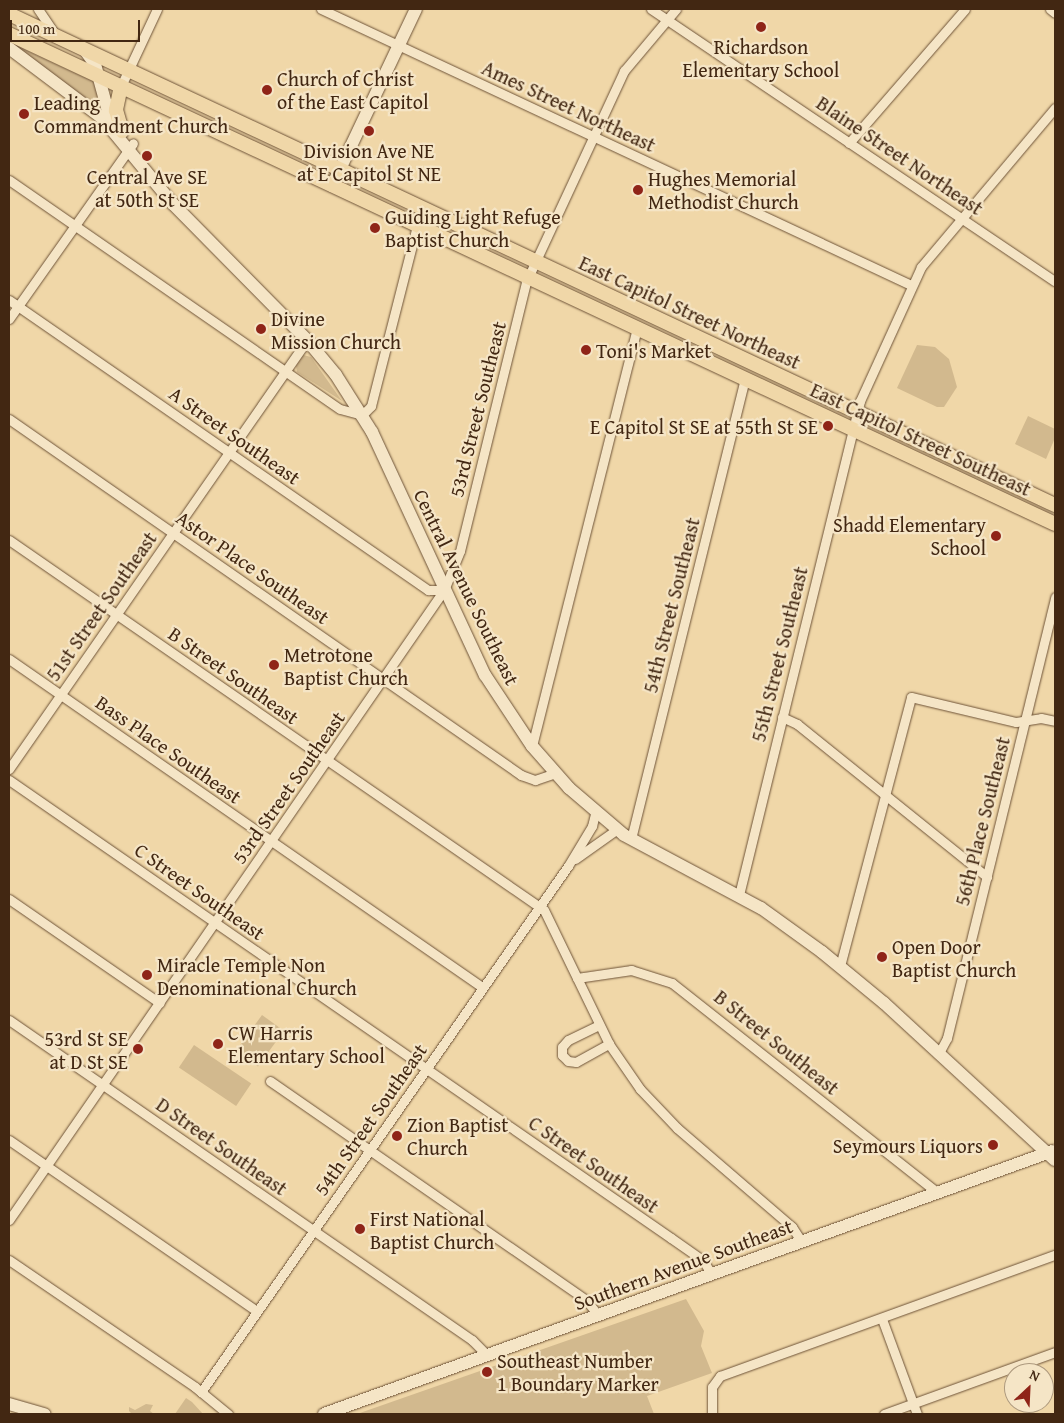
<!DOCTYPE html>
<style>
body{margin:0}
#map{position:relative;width:1064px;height:1423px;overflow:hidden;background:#f0d7a8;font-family:"Gentium Book Plus",serif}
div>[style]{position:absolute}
.green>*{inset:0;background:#d2b98e;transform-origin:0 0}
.roads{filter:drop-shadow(0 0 1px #6e5338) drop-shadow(0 0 1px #6e5338)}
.street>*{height:9px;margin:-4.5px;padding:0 4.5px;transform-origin:4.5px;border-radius:4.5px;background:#f5e5c6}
.secondary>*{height:12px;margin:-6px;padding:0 6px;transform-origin:6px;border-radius:6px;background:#f5e5c6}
.primary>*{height:14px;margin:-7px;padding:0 7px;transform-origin:7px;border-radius:7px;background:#f0d7a8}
.dots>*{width:14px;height:14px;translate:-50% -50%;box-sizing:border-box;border:2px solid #f5e5c6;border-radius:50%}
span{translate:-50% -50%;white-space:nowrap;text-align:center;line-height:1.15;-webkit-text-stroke:4.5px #f5e5c6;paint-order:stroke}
.poi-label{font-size:20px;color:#422712}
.left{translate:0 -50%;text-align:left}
.right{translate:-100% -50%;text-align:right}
.street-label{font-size:20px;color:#422712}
.frame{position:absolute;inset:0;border:10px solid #422712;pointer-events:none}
.north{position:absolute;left:1004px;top:1363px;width:50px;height:50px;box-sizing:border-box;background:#f5e5c6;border:1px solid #ad997e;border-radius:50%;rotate:25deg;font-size:14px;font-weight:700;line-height:20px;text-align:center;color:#422712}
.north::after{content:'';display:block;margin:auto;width:18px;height:22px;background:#8f2418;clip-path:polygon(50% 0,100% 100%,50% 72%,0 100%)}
.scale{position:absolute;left:10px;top:20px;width:130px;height:22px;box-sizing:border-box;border:2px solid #422712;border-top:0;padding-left:6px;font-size:15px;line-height:18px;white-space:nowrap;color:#422712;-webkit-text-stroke:4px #f5e5c6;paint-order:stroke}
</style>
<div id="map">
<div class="green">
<div style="clip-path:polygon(14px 45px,97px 83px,102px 106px,86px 99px)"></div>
<div style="clip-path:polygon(917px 345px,935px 347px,949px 359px,957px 387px,944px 407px,937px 407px,897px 388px)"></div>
<div style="clip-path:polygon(303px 355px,311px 357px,342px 401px,297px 372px,296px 366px)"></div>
<div style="clip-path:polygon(1028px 416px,1055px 429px,1055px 438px,1046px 459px,1015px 444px)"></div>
<div style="left:262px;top:1015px;width:27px;height:44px;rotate:36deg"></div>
<div style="left:194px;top:1045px;width:69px;height:27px;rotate:34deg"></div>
<div style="clip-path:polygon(686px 1299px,704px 1331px,701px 1346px,712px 1373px,647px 1396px,654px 1414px,357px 1414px)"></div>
<div style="clip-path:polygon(186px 1398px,192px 1402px,203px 1414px,175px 1414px)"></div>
<div style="clip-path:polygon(146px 1404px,153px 1405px,150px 1411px,154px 1414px,132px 1414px,129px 1411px,129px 1407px,135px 1410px)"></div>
</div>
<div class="roads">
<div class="street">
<div style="left:38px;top:9px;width:30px;rotate:56deg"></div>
<div style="left:321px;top:9px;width:651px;rotate:25.07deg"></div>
<div style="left:651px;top:9px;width:487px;rotate:34deg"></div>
<div style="left:1050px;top:9px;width:6px;rotate:39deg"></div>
<div style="left:121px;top:86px;width:85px;rotate:-64.9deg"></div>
<div style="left:849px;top:143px;width:177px;rotate:-49.1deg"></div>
<div style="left:9px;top:180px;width:402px;rotate:34.7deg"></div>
<div style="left:340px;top:409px;width:23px;rotate:15deg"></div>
<div style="left:362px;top:415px;width:13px;rotate:-45deg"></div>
<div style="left:371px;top:406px;width:187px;rotate:-75.7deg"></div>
<div style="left:9px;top:300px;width:510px;rotate:34.69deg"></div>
<div style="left:428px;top:590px;width:16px"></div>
<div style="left:9px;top:319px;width:215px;rotate:-54.8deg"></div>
<div style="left:9px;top:419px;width:624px;rotate:34.81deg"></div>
<div style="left:521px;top:775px;width:15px;rotate:20deg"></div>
<div style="left:535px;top:780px;width:21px;rotate:-19deg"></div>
<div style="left:9px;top:540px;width:650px;rotate:34.67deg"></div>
<div style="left:544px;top:910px;width:149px;rotate:64.1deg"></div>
<div style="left:609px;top:1044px;width:55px;rotate:55.4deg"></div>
<div style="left:640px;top:1089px;width:54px;rotate:46.5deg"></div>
<div style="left:677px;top:1128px;width:152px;rotate:40.7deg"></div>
<div style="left:792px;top:1227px;width:17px;rotate:57deg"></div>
<div style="left:9px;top:659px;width:576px;rotate:34.74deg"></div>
<div style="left:782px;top:717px;width:17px;rotate:25deg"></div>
<div style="left:797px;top:724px;width:244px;rotate:38.8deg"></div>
<div style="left:532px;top:746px;width:431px;rotate:-75.9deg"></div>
<div style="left:9px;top:769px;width:522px;rotate:-55.21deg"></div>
<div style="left:9px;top:780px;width:805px;rotate:34.68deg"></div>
<div style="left:671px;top:1238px;width:39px;rotate:35deg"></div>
<div style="left:703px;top:1260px;width:16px;rotate:60deg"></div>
<div style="left:631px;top:839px;width:474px;rotate:-76.1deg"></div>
<div style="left:575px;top:859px;width:50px;rotate:-35.3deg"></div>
<div style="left:739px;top:895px;width:509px;rotate:-76.24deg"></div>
<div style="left:860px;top:401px;width:147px;rotate:-65.5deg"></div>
<div style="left:921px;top:267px;width:208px;rotate:-49.9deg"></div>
<div style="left:9px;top:899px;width:183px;rotate:34.6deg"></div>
<div style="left:840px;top:966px;width:278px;rotate:-75.2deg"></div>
<div style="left:911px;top:697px;width:108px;rotate:13.4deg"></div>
<div style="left:1016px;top:722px;width:25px;rotate:-9deg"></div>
<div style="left:1041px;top:718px;width:14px;rotate:12deg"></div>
<div style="left:577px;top:978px;width:55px;rotate:-8.4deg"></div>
<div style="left:631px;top:970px;width:43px;rotate:17.6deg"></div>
<div style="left:672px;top:983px;width:335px;rotate:38.3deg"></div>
<div style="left:9px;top:1020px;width:563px;rotate:34.65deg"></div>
<div style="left:472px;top:1340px;width:21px;rotate:45deg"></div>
<div style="left:599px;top:1025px;width:34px;rotate:154deg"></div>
<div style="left:568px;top:1040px;width:9px;rotate:131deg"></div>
<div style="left:562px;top:1047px;width:8px;rotate:90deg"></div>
<div style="left:562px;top:1055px;width:8px;rotate:45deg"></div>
<div style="left:568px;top:1061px;width:8px;rotate:7deg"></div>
<div style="left:576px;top:1062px;width:38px;rotate:-29deg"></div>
<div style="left:939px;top:1053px;width:17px;rotate:-62deg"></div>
<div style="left:947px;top:1038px;width:454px;rotate:-76.2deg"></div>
<div style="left:270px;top:1081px;width:384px;rotate:34.7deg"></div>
<div style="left:586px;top:1300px;width:19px;rotate:51deg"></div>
<div style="left:9px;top:1140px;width:301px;rotate:34.6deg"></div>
<div style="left:9px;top:1220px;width:766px;rotate:-55.38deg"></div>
<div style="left:444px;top:590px;width:42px;rotate:-67.7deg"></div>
<div style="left:460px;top:551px;width:277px;rotate:-76.2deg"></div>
<div style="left:526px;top:282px;width:233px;rotate:-65.1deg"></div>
<div style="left:624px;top:71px;width:81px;rotate:-50deg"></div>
<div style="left:9px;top:1260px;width:225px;rotate:34.3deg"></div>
<div style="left:195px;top:1387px;width:43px;rotate:39.3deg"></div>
<div style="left:882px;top:1319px;width:101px;rotate:69.8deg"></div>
<div style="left:201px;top:1392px;width:641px;rotate:-55.1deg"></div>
<div style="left:568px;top:866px;width:47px;rotate:-59deg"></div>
<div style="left:592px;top:826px;width:12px;rotate:-76deg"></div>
<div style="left:712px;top:1414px;width:27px;rotate:-90deg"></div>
<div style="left:712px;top:1387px;width:14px;rotate:-54deg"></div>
<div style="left:720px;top:1376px;width:356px;rotate:-19.9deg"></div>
<div style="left:884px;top:1414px;width:182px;rotate:-19.9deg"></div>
</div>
<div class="secondary">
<div style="left:9px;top:48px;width:116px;rotate:37deg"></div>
<div style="left:102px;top:118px;width:112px;rotate:50.5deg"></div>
<div style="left:173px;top:204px;width:191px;rotate:45.4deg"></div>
<div style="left:307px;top:340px;width:45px;rotate:50.4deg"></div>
<div style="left:336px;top:375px;width:67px;rotate:57.7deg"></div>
<div style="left:372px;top:432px;width:268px;rotate:65.1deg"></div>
<div style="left:485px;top:675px;width:85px;rotate:56.5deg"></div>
<div style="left:532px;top:746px;width:56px;rotate:48.6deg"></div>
<div style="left:569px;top:788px;width:72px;rotate:40.5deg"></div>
<div style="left:624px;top:835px;width:155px;rotate:28.1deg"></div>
<div style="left:761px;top:908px;width:75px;rotate:35.8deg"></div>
<div style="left:822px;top:952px;width:80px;rotate:39.4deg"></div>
<div style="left:884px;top:1003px;width:232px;rotate:42.6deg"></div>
<div style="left:84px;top:49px;width:19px;rotate:54deg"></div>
<div style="left:95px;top:64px;width:53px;rotate:74.6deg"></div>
<div style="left:109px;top:115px;width:13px;rotate:48deg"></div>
<div style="left:332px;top:186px;width:196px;rotate:-64.6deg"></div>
<div style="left:9px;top:1404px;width:37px;rotate:16deg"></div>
<div style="left:324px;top:1414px;width:775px;rotate:-19.84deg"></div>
</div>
<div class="primary">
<div style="left:9px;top:14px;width:1156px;rotate:25.15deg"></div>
<div style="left:9px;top:34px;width:1155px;rotate:25.1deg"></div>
<div style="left:121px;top:86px;width:25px;rotate:102deg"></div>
<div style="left:116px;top:110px;width:22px;rotate:74deg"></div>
</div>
</div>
<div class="dots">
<div style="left:761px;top:27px;background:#8f2418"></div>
<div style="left:267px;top:90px;background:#8f2418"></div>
<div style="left:24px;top:114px;background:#8f2418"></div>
<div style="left:369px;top:131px;background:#8f2418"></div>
<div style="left:147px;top:156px;background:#8f2418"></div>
<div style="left:638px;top:190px;background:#8f2418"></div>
<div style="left:375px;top:228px;background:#8f2418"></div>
<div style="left:261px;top:329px;background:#8f2418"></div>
<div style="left:586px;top:350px;background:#8f2418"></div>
<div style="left:828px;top:426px;background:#8f2418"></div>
<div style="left:996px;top:536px;background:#8f2418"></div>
<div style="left:274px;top:665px;background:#8f2418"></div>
<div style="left:882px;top:957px;background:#8f2418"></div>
<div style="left:147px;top:975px;background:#8f2418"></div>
<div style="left:218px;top:1044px;background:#8f2418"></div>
<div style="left:138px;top:1049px;background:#8f2418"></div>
<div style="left:397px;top:1136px;background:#8f2418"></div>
<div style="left:993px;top:1145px;background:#8f2418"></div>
<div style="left:360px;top:1229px;background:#8f2418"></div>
<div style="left:487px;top:1372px;background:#8f2418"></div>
</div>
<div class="poi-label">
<span style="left:761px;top:58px">Richardson<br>Elementary School</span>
<span class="left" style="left:277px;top:90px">Church of Christ<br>of the East Capitol</span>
<span class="left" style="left:34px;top:114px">Leading<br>Commandment Church</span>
<span style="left:369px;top:162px">Division Ave NE<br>at E Capitol St NE</span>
<span style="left:147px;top:188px">Central Ave SE<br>at 50th St SE</span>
<span class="left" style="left:648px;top:190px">Hughes Memorial<br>Methodist Church</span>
<span class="left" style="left:385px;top:228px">Guiding Light Refuge<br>Baptist Church</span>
<span class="left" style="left:271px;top:330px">Divine<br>Mission Church</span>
<span class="left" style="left:596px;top:350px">Toni's Market</span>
<span class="right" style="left:818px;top:426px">E Capitol St SE at 55th St SE</span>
<span class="right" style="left:986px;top:536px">Shadd Elementary<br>School</span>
<span class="left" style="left:284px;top:666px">Metrotone<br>Baptist Church</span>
<span class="left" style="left:892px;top:958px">Open Door<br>Baptist Church</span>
<span class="left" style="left:157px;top:976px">Miracle Temple Non<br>Denominational Church</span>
<span class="left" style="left:228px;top:1044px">CW Harris<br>Elementary School</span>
<span class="right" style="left:128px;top:1050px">53rd St SE<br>at D St SE</span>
<span class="left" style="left:407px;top:1136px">Zion Baptist<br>Church</span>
<span class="right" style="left:983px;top:1145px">Seymours Liquors</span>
<span class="left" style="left:370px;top:1230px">First National<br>Baptist Church</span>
<span class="left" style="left:497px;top:1372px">Southeast Number<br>1 Boundary Marker</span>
</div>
<div class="street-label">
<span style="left:569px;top:106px;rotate:25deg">Ames Street Northeast</span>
<span style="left:900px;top:155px;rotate:34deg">Blaine Street Northeast</span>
<span style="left:690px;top:312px;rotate:25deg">East Capitol Street Northeast</span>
<span style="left:477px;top:409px;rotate:-76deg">53rd Street Southeast</span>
<span style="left:235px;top:435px;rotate:35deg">A Street Southeast</span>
<span style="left:921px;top:439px;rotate:25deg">East Capitol Street Southeast</span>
<span style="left:253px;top:567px;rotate:35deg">Astor Place Southeast</span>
<span style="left:467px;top:587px;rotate:64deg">Central Avenue Southeast</span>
<span style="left:671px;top:605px;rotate:-76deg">54th Street Southeast</span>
<span style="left:101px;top:606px;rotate:-55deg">51st Street Southeast</span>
<span style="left:779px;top:654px;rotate:-76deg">55th Street Southeast</span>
<span style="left:234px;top:675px;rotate:35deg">B Street Southeast</span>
<span style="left:169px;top:749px;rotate:35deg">Bass Place Southeast</span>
<span style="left:288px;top:787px;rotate:-55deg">53rd Street Southeast</span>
<span style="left:982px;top:821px;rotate:-76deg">56th Place Southeast</span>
<span style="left:200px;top:891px;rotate:35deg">C Street Southeast</span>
<span style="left:777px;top:1042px;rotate:39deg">B Street Southeast</span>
<span style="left:370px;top:1119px;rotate:-55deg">54th Street Southeast</span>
<span style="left:222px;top:1146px;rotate:35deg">D Street Southeast</span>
<span style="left:594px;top:1164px;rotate:35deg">C Street Southeast</span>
<span style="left:683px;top:1264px;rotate:-20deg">Southern Avenue Southeast</span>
</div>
<div class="frame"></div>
<div class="north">N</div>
<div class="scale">100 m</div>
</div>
